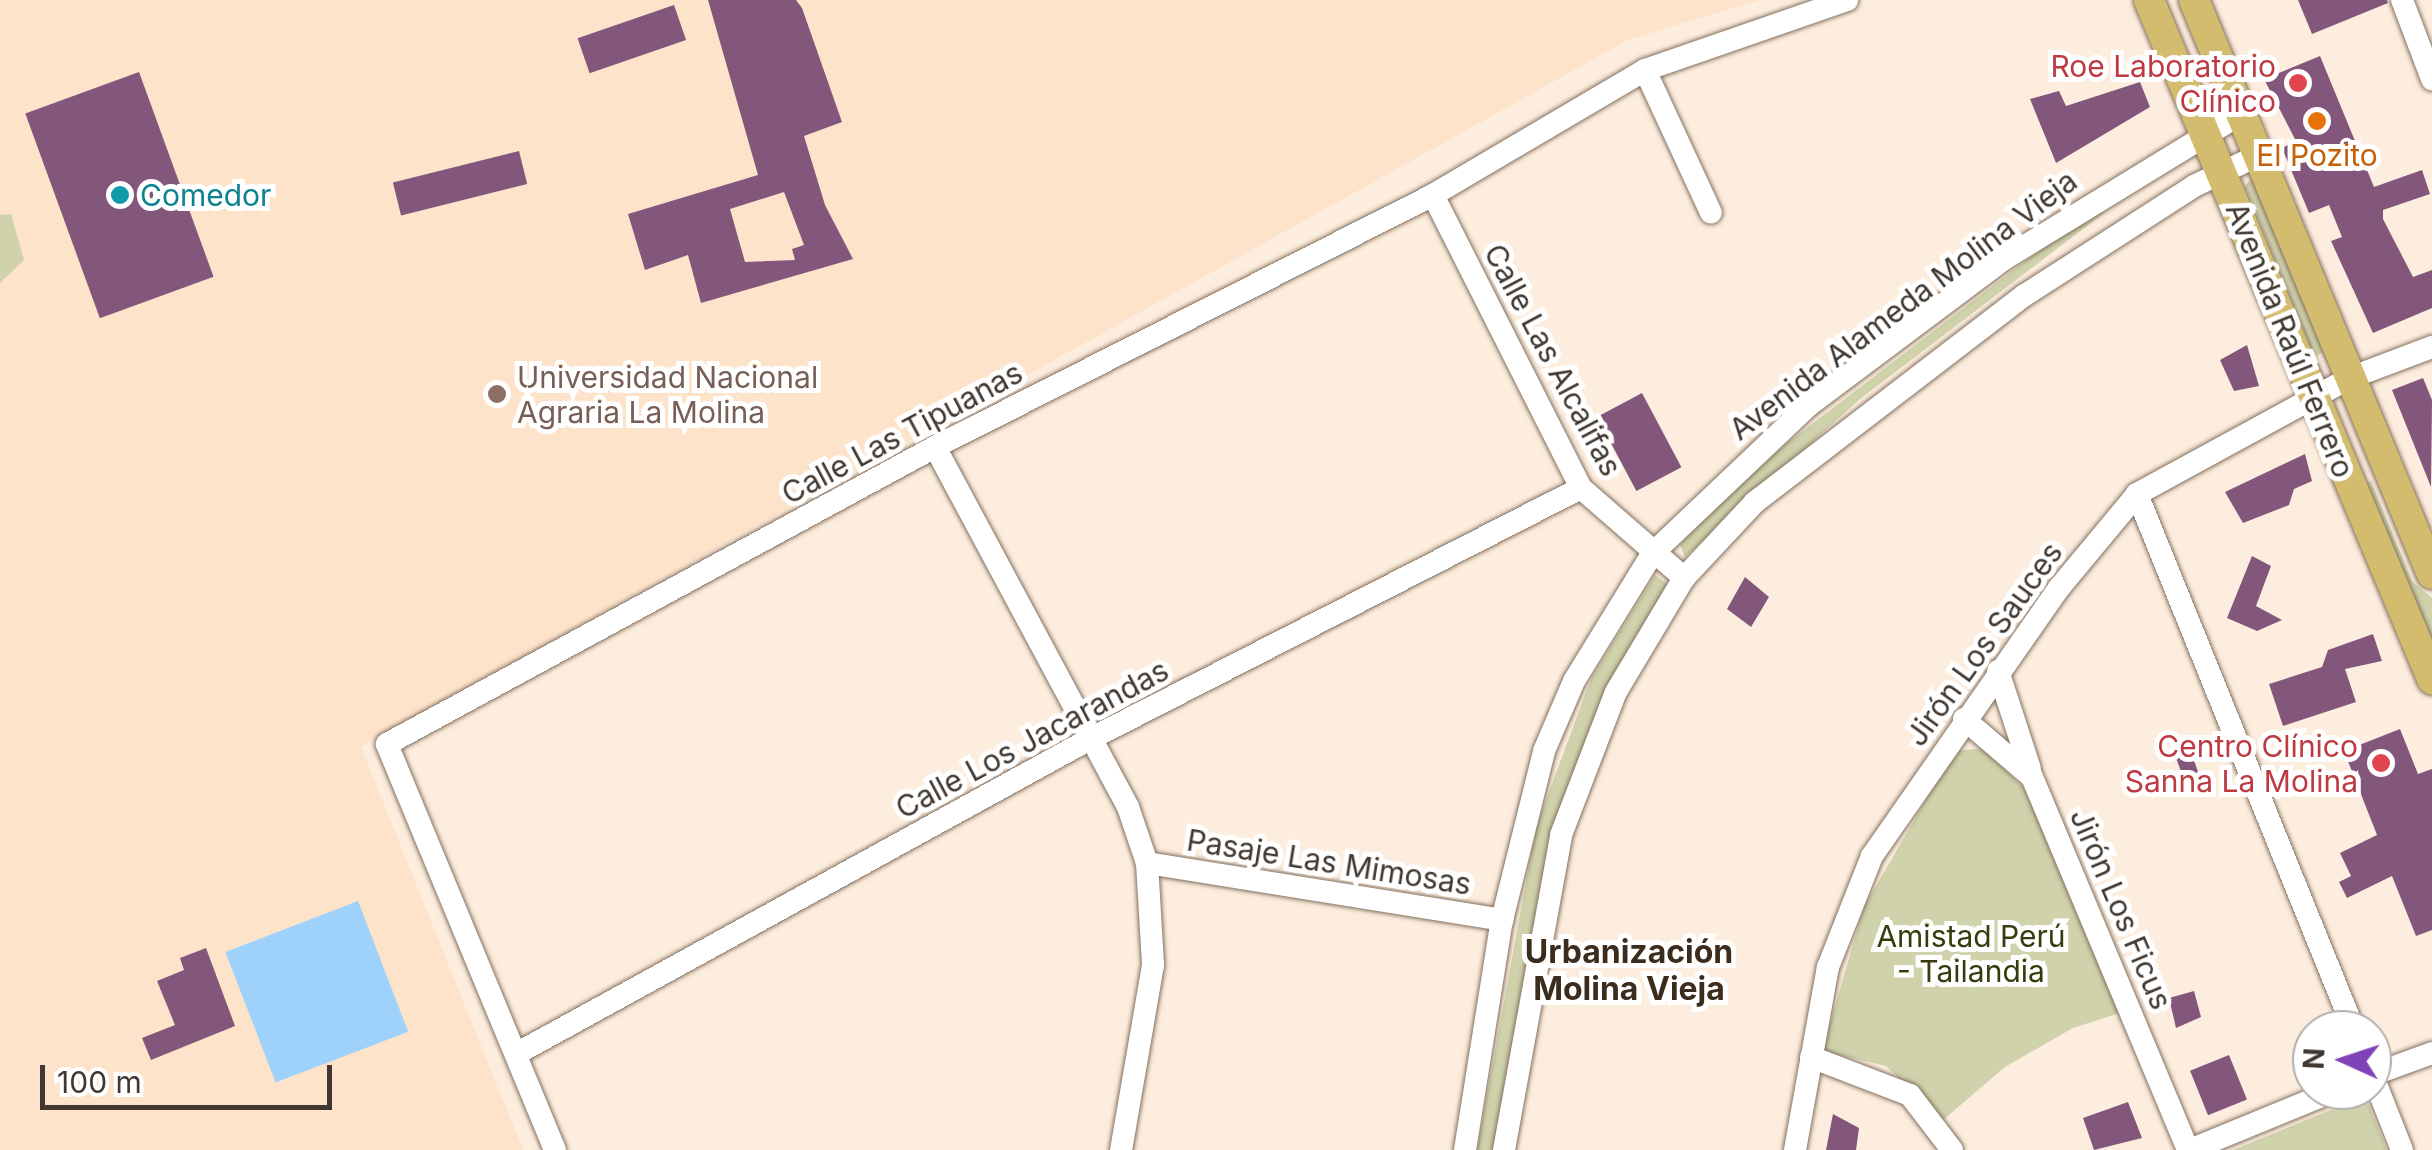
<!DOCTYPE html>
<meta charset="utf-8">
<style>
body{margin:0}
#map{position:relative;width:2432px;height:1150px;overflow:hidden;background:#fdedde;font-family:Inter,sans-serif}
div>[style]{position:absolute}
.built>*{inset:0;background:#fee3cb}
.green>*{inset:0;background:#cfd2ab}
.water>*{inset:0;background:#9fd2fb;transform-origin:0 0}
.building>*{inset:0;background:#83577c;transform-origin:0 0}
.roads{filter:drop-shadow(0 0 2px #82705f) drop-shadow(0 0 2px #82705f)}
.minor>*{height:22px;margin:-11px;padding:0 11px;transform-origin:11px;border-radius:11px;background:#fff}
.major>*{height:30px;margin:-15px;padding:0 15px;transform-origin:15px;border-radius:15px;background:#d3bc6e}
.dots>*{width:28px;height:28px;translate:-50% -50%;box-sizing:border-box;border:5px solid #fff;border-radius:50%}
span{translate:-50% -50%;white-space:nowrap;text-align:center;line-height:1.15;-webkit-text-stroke:10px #fff;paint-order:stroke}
.health-label{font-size:30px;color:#be3a42}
.right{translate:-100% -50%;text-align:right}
.food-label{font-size:30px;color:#c56008}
.culture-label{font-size:30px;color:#0d838f}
.left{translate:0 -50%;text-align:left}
.street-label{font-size:30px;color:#3f3730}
.education-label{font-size:30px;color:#785e54}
.park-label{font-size:30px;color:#393b0d}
.neighbourhood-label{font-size:32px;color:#3b2c1d;font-weight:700}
.north{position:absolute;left:2292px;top:1010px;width:100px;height:100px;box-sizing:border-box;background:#fff;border:2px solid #b2afac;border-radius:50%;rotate:273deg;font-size:28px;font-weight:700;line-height:40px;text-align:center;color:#3f3730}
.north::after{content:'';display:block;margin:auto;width:35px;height:45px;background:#7f42b8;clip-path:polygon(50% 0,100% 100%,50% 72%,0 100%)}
.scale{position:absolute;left:40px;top:1065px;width:292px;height:45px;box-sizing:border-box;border:5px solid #3f3730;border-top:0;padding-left:12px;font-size:30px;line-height:35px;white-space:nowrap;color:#3f3730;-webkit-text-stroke:8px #fff;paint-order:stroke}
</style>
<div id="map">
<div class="built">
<div style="clip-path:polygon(0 0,1760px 0,1628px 40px,361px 747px,523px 1150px,0 1150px)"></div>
</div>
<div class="green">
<div style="clip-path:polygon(2254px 176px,2332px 369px,2322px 353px,2315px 357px,2245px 186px)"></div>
<div style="clip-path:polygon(2095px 208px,2104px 213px,1860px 399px,1685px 557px,1680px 545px,1731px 486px)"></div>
<div style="clip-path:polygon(11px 214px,24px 260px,0 283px,0 215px)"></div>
<div style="clip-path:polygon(2371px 481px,2412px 581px,2432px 598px,2432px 665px,2362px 486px)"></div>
<div style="clip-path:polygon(1655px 575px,1667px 584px,1603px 695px,1551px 834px,1498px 1150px,1477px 1150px,1536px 827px,1591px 679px)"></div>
<div style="clip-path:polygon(1985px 748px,2030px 795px,2123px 1012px,2073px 1028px,2005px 1067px,1943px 1120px,1886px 1066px,1822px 1051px,1864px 907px,1954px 751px)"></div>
<div style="clip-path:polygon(2365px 1096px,2387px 1150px,2233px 1150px)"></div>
</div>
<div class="water">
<div style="left:358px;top:901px;width:140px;height:142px;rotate:69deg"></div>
</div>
<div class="building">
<div style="clip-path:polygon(evenodd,708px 0,796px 0,802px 8px,842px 122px,804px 136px,825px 205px,853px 259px,701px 303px,688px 255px,645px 270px,628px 214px,758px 175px,708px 0,784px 192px,804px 245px,792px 249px,795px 260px,745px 262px,730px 209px,784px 192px)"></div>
<div style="clip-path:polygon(2298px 0,2387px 0,2388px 3px,2312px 34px)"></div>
<div style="left:674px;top:5px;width:37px;height:102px;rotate:71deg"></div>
<div style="clip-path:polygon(2320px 56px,2374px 187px,2422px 170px,2430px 194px,2383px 210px,2383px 219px,2413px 277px,2432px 270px,2432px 308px,2373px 333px,2331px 241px,2342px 237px,2329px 205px,2309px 213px,2282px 148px,2296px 141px,2264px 79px)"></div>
<div style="left:139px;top:72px;width:218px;height:121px;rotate:70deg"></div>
<div style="clip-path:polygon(2140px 82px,2150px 107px,2056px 163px,2030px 99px,2059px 91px,2066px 106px)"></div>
<div style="left:519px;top:151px;width:34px;height:130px;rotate:76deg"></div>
<div style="clip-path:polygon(2247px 345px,2259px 386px,2234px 391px,2220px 360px)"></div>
<div style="clip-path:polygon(2423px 378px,2432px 400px,2431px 487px,2392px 390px)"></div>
<div style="left:1642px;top:393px;width:84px;height:51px;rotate:62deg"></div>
<div style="clip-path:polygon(2305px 454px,2312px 481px,2294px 489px,2289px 505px,2243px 523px,2225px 492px)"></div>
<div style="clip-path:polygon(2252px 556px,2271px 566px,2256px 606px,2282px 620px,2257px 631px,2227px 618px)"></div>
<div style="clip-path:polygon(1745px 577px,1769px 597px,1751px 627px,1727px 609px)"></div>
<div style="clip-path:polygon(2373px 634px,2382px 661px,2345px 669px,2356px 702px,2283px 726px,2269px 684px,2322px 667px,2328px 650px)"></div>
<div style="clip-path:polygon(2400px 729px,2418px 774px,2432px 769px,2432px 930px,2416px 936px,2392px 876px,2347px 898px,2339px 882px,2351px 876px,2340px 853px,2377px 835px,2344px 751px)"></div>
<div style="left:2188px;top:744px;width:35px;height:16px;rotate:70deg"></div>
<div style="clip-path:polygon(206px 948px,235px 1026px,151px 1060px,142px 1038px,175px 1025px,157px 981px,184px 970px,180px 958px)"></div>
<div style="clip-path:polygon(2194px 991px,2201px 1017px,2176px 1028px,2169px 998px)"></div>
<div style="left:2229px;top:1055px;width:48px;height:42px;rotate:68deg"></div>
<div style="clip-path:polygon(2128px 1102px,2142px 1138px,2094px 1150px,2083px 1118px)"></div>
<div style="clip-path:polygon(1833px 1114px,1859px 1128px,1856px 1150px,1826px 1150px)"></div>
</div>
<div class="roads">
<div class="minor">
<div style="left:2402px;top:0;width:85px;rotate:69.2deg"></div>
<div style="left:1645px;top:70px;width:157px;rotate:65.2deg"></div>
<div style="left:1433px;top:195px;width:328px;rotate:63.2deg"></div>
<div style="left:1581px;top:488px;width:137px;rotate:41.1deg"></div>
<div style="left:935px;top:447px;width:408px;rotate:61.8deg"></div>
<div style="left:1128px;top:807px;width:59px;rotate:71.3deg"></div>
<div style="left:1147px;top:863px;width:102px;rotate:86.6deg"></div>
<div style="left:1153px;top:965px;width:188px;rotate:99.8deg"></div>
<div style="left:2137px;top:494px;width:578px;rotate:67.96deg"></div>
<div style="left:1998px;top:671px;width:103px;rotate:71.9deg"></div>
<div style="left:1964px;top:719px;width:89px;rotate:40.5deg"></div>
<div style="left:2032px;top:777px;width:404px;rotate:67.3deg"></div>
<div style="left:1147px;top:863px;width:360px;rotate:9.1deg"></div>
<div style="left:516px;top:1054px;width:655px;rotate:-28.76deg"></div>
<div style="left:1090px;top:739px;width:551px;rotate:-27.08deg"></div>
<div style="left:1811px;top:1057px;width:106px;rotate:21deg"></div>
<div style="left:1910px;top:1095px;width:69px;rotate:52.6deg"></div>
<div style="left:2372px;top:1074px;width:82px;rotate:68.5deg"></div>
<div style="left:2372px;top:1075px;width:64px;rotate:-20.1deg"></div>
<div style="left:555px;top:1150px;width:439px;rotate:-112.5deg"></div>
<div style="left:387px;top:744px;width:623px;rotate:-28.46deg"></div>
<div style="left:935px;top:447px;width:558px;rotate:-26.84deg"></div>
<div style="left:1433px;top:195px;width:246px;rotate:-30.5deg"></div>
<div style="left:1645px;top:70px;width:214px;rotate:-19.1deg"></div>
<div style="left:1465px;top:1150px;width:233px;rotate:-80.9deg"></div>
<div style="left:1502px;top:920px;width:174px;rotate:-76deg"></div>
<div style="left:1544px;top:751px;width:76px;rotate:-66.8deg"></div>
<div style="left:1574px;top:681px;width:149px;rotate:-58.4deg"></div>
<div style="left:1652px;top:554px;width:216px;rotate:-43.5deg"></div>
<div style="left:1809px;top:405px;width:244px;rotate:-36.8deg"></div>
<div style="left:2004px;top:259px;width:276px;rotate:-31.5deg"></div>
<div style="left:1504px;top:1150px;width:320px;rotate:-79.7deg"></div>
<div style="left:1561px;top:835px;width:153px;rotate:-69deg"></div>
<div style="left:1616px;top:692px;width:133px;rotate:-59.2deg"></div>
<div style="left:1684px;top:578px;width:104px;rotate:-46.9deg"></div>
<div style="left:1755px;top:502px;width:340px;rotate:-37.5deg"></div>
<div style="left:2025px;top:295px;width:201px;rotate:-32.8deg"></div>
<div style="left:2194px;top:186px;width:70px;rotate:-25.5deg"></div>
<div style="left:1795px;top:1150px;width:186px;rotate:-79.8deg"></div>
<div style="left:1828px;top:967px;width:119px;rotate:-68.4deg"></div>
<div style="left:1872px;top:856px;width:327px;rotate:-55.1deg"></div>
<div style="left:2059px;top:588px;width:122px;rotate:-50.3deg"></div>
<div style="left:2137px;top:494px;width:243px;rotate:-28.6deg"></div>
<div style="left:2350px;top:378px;width:88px;rotate:-20.7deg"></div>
<div style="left:2190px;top:1150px;width:158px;rotate:-22.3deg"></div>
</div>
<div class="major">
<div style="left:2149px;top:0;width:736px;rotate:67.37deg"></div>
<div style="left:2194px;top:0;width:621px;rotate:67.48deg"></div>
</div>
</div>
<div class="dots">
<div style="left:2298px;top:83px;background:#e0444e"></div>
<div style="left:2317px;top:121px;background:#e8710a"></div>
<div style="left:120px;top:195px;background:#0f9aa8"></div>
<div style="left:497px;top:394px;background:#8d6e63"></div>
<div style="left:2381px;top:763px;background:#e0444e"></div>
</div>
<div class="health-label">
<span class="right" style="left:2276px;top:83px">Roe Laboratorio<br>Clínico</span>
<span class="right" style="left:2358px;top:763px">Centro Clínico<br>Sanna La Molina</span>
</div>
<div class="food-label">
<span style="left:2317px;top:155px">El Pozito</span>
</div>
<div class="culture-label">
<span class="left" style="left:140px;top:195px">Comedor</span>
</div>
<div class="street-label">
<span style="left:1903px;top:305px;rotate:-37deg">Avenida Alameda Molina Vieja</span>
<span style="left:2290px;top:340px;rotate:68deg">Avenida Raúl Ferrero</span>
<span style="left:1553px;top:360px;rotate:62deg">Calle Las Alcalifas</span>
<span style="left:902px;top:433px;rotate:-28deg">Calle Las Tipuanas</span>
<span style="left:1984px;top:644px;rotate:-54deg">Jirón Los Sauces</span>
<span style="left:1032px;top:739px;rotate:-28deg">Calle Los Jacarandas</span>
<span style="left:1329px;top:862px;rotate:9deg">Pasaje Las Mimosas</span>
<span style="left:2121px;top:909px;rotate:67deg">Jirón Los Ficus</span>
</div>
<div class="education-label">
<span class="left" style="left:517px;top:394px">Universidad Nacional<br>Agraria La Molina</span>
</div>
<div class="park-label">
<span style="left:1971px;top:953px">Amistad Perú<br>- Tailandia</span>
</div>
<div class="neighbourhood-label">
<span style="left:1629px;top:971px">Urbanización<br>Molina Vieja</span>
</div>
<div class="north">N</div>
<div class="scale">100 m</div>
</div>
